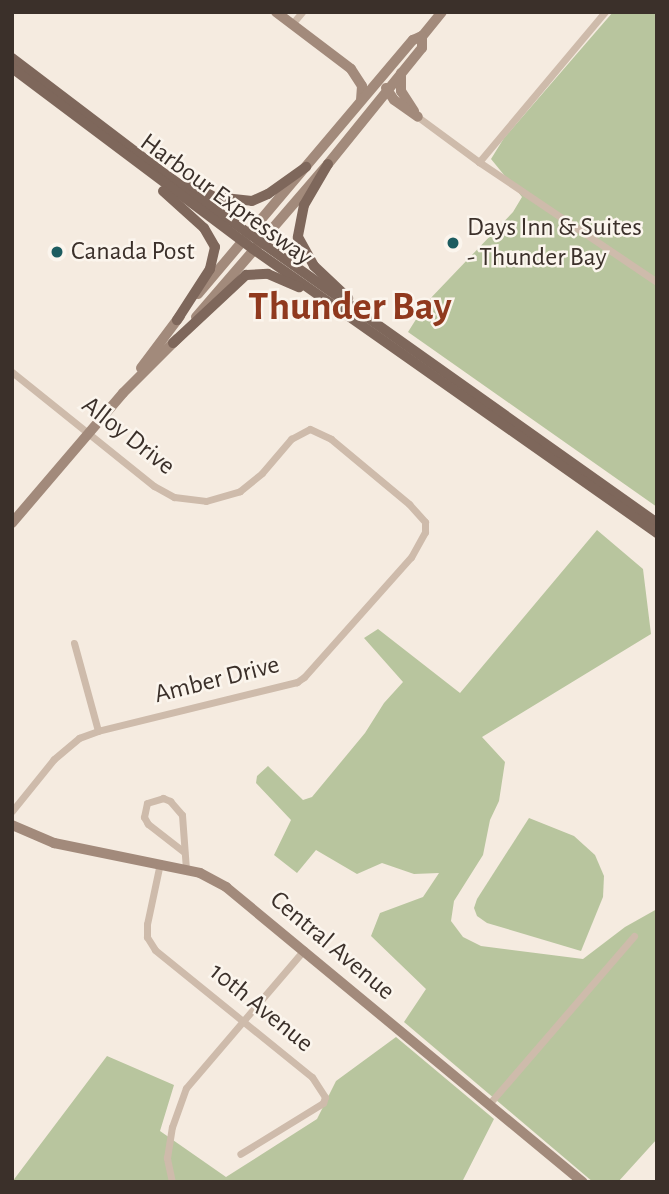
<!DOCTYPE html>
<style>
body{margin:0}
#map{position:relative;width:669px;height:1194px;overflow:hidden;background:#f5ebe0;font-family:"Alegreya Sans",sans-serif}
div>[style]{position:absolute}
.green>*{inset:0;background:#b8c59e}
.street>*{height:7px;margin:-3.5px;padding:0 3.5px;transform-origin:3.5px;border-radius:3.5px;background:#cebbab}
.secondary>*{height:10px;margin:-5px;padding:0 5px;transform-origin:5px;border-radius:5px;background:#a28a7b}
.primary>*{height:10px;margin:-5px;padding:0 5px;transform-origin:5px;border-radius:5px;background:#7e675b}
.dots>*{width:19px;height:19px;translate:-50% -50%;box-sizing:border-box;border:4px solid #fbf5ed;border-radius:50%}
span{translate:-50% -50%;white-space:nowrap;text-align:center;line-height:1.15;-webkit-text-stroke:5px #fbf5ed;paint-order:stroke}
.street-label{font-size:26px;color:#3b302a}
.poi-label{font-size:26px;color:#3b302a}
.left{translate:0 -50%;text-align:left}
.town-label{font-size:40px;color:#90391e;font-weight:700}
.frame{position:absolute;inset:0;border:14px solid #3b302a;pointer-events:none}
</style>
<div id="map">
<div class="green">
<div style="clip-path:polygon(613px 12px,657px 12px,657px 507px,408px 332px,427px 302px,513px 212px,522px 197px,491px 159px,504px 138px)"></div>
<div style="clip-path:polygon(597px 530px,643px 569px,651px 634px,482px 737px,505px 762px,499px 801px,490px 820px,483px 855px,454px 901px,451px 921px,463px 937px,481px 946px,583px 959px,625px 927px,657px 909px,657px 1139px,618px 1182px,593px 1182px,404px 1022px,426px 989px,371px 936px,380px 913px,423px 897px,439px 873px,414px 874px,382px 863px,357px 874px,316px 850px,297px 873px,274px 855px,291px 820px,256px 783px,257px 776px,268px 766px,303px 800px,312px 797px,365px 733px,384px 703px,403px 682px,364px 638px,378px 629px,460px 693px)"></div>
<div style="clip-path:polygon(529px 818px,574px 836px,595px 855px,604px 876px,603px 897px,581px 951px,487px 923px,477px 916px,474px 908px,477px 899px)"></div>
<div style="clip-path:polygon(396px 1037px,494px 1119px,462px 1182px,12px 1182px,107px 1056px,174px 1085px,160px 1131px,226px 1177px,317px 1119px,336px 1081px)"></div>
</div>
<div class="street">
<div style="left:292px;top:24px;width:16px;rotate:-50deg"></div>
<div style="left:418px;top:117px;width:76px;rotate:36.4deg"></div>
<div style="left:479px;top:162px;width:215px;rotate:34deg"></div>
<div style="left:479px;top:162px;width:196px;rotate:-50deg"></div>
<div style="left:12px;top:372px;width:182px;rotate:38.8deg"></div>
<div style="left:154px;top:486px;width:23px;rotate:29deg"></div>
<div style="left:174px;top:497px;width:32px;rotate:7deg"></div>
<div style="left:206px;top:501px;width:35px;rotate:-16deg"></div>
<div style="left:240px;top:491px;width:28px;rotate:-39deg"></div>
<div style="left:262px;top:473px;width:45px;rotate:-49.5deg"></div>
<div style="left:291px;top:439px;width:21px;rotate:-28deg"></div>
<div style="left:310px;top:429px;width:23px;rotate:25deg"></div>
<div style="left:331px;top:439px;width:102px;rotate:39.8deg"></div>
<div style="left:409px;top:504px;width:24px;rotate:48deg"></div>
<div style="left:425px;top:522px;width:10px;rotate:90deg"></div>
<div style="left:425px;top:532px;width:29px;rotate:119deg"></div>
<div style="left:411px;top:557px;width:161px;rotate:131.7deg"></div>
<div style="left:304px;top:677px;width:9px;rotate:144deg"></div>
<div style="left:297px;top:682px;width:205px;rotate:166.2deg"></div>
<div style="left:98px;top:731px;width:20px;rotate:160deg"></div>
<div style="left:79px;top:738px;width:33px;rotate:140deg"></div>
<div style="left:54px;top:759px;width:67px;rotate:128.9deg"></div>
<div style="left:74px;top:643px;width:91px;rotate:74.7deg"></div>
<div style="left:184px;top:852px;width:46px;rotate:-142.1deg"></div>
<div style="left:148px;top:824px;width:8px;rotate:-120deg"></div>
<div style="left:144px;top:817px;width:14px;rotate:-78deg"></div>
<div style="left:147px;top:803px;width:17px;rotate:-17deg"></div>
<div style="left:163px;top:798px;width:8px;rotate:23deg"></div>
<div style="left:170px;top:801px;width:18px;rotate:49deg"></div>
<div style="left:182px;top:815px;width:54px;rotate:85.8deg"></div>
<div style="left:160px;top:863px;width:62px;rotate:102deg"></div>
<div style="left:147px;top:924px;width:13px;rotate:90deg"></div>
<div style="left:147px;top:937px;width:15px;rotate:58deg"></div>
<div style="left:155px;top:950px;width:202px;rotate:39deg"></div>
<div style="left:312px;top:1077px;width:24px;rotate:57deg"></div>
<div style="left:325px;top:1097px;width:6px;rotate:108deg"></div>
<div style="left:323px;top:1103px;width:97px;rotate:148.4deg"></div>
<div style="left:489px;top:1104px;width:222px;rotate:-49.2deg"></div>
<div style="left:172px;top:1182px;width:25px;rotate:-102deg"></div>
<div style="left:167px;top:1158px;width:31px;rotate:-81deg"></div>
<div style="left:172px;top:1127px;width:41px;rotate:-70.3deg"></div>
<div style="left:186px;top:1088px;width:182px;rotate:-49.5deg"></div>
</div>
<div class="secondary">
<div style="left:276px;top:12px;width:94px;rotate:37.2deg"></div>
<div style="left:351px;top:69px;width:20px;rotate:57deg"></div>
<div style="left:362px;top:86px;width:14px;rotate:94deg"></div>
<div style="left:420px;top:39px;width:35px;rotate:-51deg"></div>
<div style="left:401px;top:73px;width:18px;rotate:90deg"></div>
<div style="left:401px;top:91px;width:24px;rotate:57deg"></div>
<div style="left:386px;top:88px;width:14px;rotate:56deg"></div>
<div style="left:394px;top:100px;width:29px;rotate:35deg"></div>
<div style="left:198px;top:294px;width:333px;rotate:-49.8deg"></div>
<div style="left:413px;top:40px;width:10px;rotate:-24deg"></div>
<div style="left:196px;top:317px;width:202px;rotate:-49.2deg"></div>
<div style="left:328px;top:164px;width:149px;rotate:-51deg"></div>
<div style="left:422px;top:48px;width:12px;rotate:-90deg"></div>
<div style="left:141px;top:368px;width:65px;rotate:-53.1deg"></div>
<div style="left:12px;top:523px;width:171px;rotate:-49.5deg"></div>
<div style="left:123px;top:393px;width:76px;rotate:-45deg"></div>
<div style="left:12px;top:825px;width:46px;rotate:23.2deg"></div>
<div style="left:54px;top:843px;width:149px;rotate:11.6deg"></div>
<div style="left:200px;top:873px;width:30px;rotate:28deg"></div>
<div style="left:226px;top:887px;width:463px;rotate:39.6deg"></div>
</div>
<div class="primary">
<div style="left:12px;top:58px;width:183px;rotate:37.2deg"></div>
<div style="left:158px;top:169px;width:612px;rotate:35.35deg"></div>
<div style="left:12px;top:68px;width:301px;rotate:36.9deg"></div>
<div style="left:253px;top:249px;width:494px;rotate:35.1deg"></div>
<div style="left:328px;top:164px;width:48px;rotate:120.3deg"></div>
<div style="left:304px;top:205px;width:33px;rotate:101deg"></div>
<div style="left:298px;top:237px;width:33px;rotate:61deg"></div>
<div style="left:314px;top:266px;width:47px;rotate:43.3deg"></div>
<div style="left:189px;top:184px;width:29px;rotate:27deg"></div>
<div style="left:215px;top:197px;width:37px;rotate:6deg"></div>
<div style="left:252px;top:201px;width:17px;rotate:-24deg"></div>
<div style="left:268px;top:194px;width:47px;rotate:-35.4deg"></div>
<div style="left:163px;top:191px;width:55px;rotate:42.1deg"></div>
<div style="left:204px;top:228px;width:22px;rotate:60deg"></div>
<div style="left:215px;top:247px;width:23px;rotate:103deg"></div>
<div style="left:210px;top:269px;width:61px;rotate:122.9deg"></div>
<div style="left:173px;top:343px;width:100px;rotate:-43deg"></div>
<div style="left:246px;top:275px;width:22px;rotate:-3deg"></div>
<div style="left:268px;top:274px;width:34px;rotate:23deg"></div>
</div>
<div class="dots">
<div style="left:453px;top:243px;background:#1c5c60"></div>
<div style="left:57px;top:252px;background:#1c5c60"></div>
</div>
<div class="street-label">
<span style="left:226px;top:200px;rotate:36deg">Harbour Expressway</span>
<span style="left:128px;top:436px;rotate:38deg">Alloy Drive</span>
<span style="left:217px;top:680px;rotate:-14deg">Amber Drive</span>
<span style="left:332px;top:946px;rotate:40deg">Central Avenue</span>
<span style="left:261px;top:1008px;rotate:39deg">10th Avenue</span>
</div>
<div class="poi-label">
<span class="left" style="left:467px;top:243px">Days Inn &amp; Suites<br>- Thunder Bay</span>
<span class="left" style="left:71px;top:252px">Canada Post</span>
</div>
<div class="town-label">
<span style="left:350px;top:307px">Thunder Bay</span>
</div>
<div class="frame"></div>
</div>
